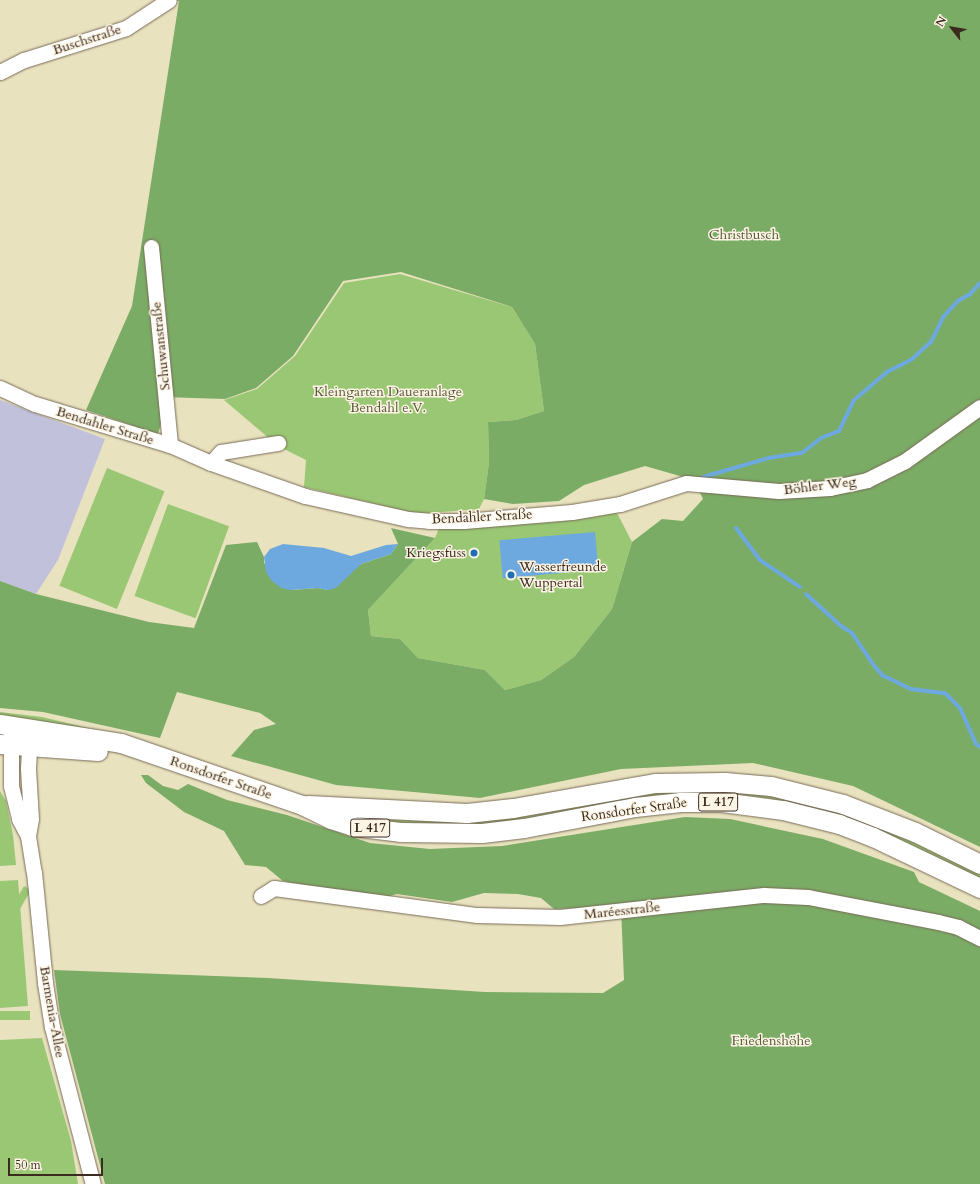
<!DOCTYPE html>
<meta charset="utf-8">
<style>
body{margin:0}
#map{position:relative;width:980px;height:1184px;overflow:hidden;background:#e9e2bf;font-family:Cardo,serif}
div>[style]{position:absolute}
.industrial>*{inset:0;background:#c2c1dc}
.green>*{inset:0;background:#9ac774;transform-origin:0 0}
.forest>*{inset:0;background:#7bac66}
.water>*{inset:0;background:#6da9de;transform-origin:0 0}
.stream>*{height:4px;margin:-2px;padding:0 2px;transform-origin:2px;border-radius:2px;background:#6da9de}
.roads{filter:drop-shadow(0 0 1px #786a56) drop-shadow(0 0 1px #786a56)}
.minor>*{height:15px;margin:-7.5px;padding:0 7.5px;transform-origin:7.5px;border-radius:7.5px;background:#fff}
.major>*{height:19px;margin:-9.5px;padding:0 9.5px;transform-origin:9.5px;border-radius:9.5px;background:#fff}
.dots>*{width:11px;height:11px;translate:-50% -50%;box-sizing:border-box;border:2px solid #fcf5e5;border-radius:50%}
span{translate:-50% -50%;white-space:nowrap;text-align:center;line-height:1.15;-webkit-text-stroke:3px #fcf5e5;paint-order:stroke}
.shield-label span{padding:1px 3px;background:#fcf5e5;border:1px solid;border-radius:3px;-webkit-text-stroke-width:0}
.shield-label{font-size:13px;color:#3b2a1e;font-weight:700}
.street-label{font-size:14px;color:#3b2a1e}
.park-label{font-size:14px;color:#585938}
.poi-label{font-size:14px;color:#3b2a1e}
.right{translate:-100% -50%;text-align:right}
.left{translate:0 -50%;text-align:left}
.north{position:absolute;left:932px;top:8px;width:40px;height:40px;-webkit-text-stroke:3px #fcf5e5;paint-order:stroke;rotate:301deg;font-size:11px;font-weight:700;line-height:16px;text-align:center;color:#3b2a1e}
.north::after{content:'';display:block;margin:auto;width:14px;height:18px;background:#3b2a1e;clip-path:polygon(50% 0,100% 100%,50% 72%,0 100%)}
.scale{position:absolute;left:8px;top:1158px;width:95px;height:18px;box-sizing:border-box;border:2px solid #3b2a1e;border-top:0;padding-left:5px;font-size:12px;line-height:14px;white-space:nowrap;color:#3b2a1e;-webkit-text-stroke:3px #fcf5e5;paint-order:stroke}
</style>
<div id="map">
<div class="industrial">
<div style="clip-path:polygon(0 400px,105px 439px,58px 560px,36px 594px,0 581px)"></div>
</div>
<div class="green">
<div style="clip-path:polygon(400px 274px,512px 307px,535px 344px,544px 411px,516px 420px,488px 422px,489px 463px,484px 499px,479px 509px,418px 514px,304px 487px,306px 460px,278px 446px,224px 400px,257px 389px,295px 356px,344px 283px)"></div>
<div style="left:107px;top:468px;width:62px;height:127px;rotate:22deg"></div>
<div style="left:168px;top:504px;width:65px;height:98px;rotate:20deg"></div>
<div style="clip-path:polygon(616px 511px,632px 542px,612px 609px,574px 657px,541px 680px,505px 690px,485px 670px,418px 658px,400px 639px,371px 636px,368px 610px,435px 538px,441px 523px)"></div>
<div style="clip-path:polygon(0 712px,42px 717px,109px 733px,0 718px)"></div>
<div style="clip-path:polygon(0 791px,6px 801px,13px 835px,16px 865px,0 866px)"></div>
<div style="clip-path:polygon(744px 791px,823px 806px,909px 838px,980px 873px,980px 878px,860px 823px,783px 801px,747px 795px,701px 793px,508px 822px,455px 826px,413px 825px,352px 817px,643px 792px)"></div>
<div style="clip-path:polygon(18px 880px,28px 1006px,0 1008px,0 881px)"></div>
<div style="left:24px;top:886px;width:8px;height:129px;rotate:30deg"></div>
<div style="left:30px;top:1011px;width:9px;height:30px;rotate:90deg"></div>
<div style="clip-path:polygon(42px 1038px,71px 1141px,78px 1184px,0 1184px,0 1040px)"></div>
</div>
<div class="forest">
<div style="clip-path:polygon(175px 0,980px 0,980px 847px,853px 786px,753px 763px,621px 769px,480px 798px,336px 785px,231px 756px,254px 730px,276px 724px,260px 713px,177px 692px,160px 738px,43px 712px,0 708px,0 581px,36px 594px,149px 622px,194px 628px,226px 545px,257px 542px,264px 557px,264px 563px,291px 590px,318px 588px,327px 590px,361px 564px,391px 554px,398px 544px,391px 528px,435px 538px,368px 610px,371px 636px,400px 639px,418px 658px,485px 670px,505px 690px,541px 680px,574px 657px,612px 609px,632px 542px,662px 519px,683px 521px,703px 499px,694px 480px,645px 466px,584px 485px,559px 501px,513px 504px,484px 499px,489px 463px,488px 422px,516px 420px,544px 411px,535px 344px,512px 307px,401px 272px,343px 281px,293px 356px,256px 388px,225px 399px,162px 397px,164px 413px,158px 434px,86px 410px,132px 306px,179px 1px)"></div>
<div style="clip-path:polygon(141px 775px,148px 775px,163px 786px,178px 790px,188px 784px,227px 800px,287px 815px,370px 843px,430px 849px,502px 846px,685px 817px,730px 819px,823px 839px,914px 872px,919px 882px,980px 911px,980px 1184px,105px 1184px,60px 1014px,54px 970px,268px 978px,485px 992px,603px 993px,624px 980px,621px 907px,554px 909px,541px 898px,518px 894px,484px 893px,452px 902px,397px 894px,376px 900px,283px 881px,266px 867px,245px 865px,224px 831px,184px 812px,146px 783px)"></div>
</div>
<div class="water">
<div style="left:595px;top:532px;width:38px;height:96px;rotate:85deg"></div>
<div style="clip-path:polygon(283px 544px,324px 548px,351px 556px,386px 545px,398px 544px,391px 554px,361px 564px,336px 588px,327px 590px,318px 588px,291px 590px,281px 588px,271px 580px,266px 572px,264px 557px,270px 549px)"></div>
</div>
<div class="stream">
<div style="left:703px;top:477px;width:69px;rotate:-16.1deg"></div>
<div style="left:769px;top:458px;width:33px;rotate:-9deg"></div>
<div style="left:802px;top:453px;width:24px;rotate:-38deg"></div>
<div style="left:821px;top:438px;width:19px;rotate:-21deg"></div>
<div style="left:839px;top:431px;width:34px;rotate:-64deg"></div>
<div style="left:854px;top:400px;width:43px;rotate:-40.3deg"></div>
<div style="left:887px;top:372px;width:28px;rotate:-27deg"></div>
<div style="left:912px;top:359px;width:25px;rotate:-42deg"></div>
<div style="left:931px;top:342px;width:28px;rotate:-64deg"></div>
<div style="left:943px;top:317px;width:22px;rotate:-47deg"></div>
<div style="left:958px;top:301px;width:14px;rotate:-30deg"></div>
<div style="left:970px;top:294px;width:15px;rotate:-48deg"></div>
<div style="left:736px;top:528px;width:40px;rotate:53deg"></div>
<div style="left:760px;top:560px;width:48px;rotate:34deg"></div>
<div style="left:806px;top:594px;width:47px;rotate:42.4deg"></div>
<div style="left:841px;top:626px;width:13px;rotate:32deg"></div>
<div style="left:852px;top:633px;width:36px;rotate:56deg"></div>
<div style="left:872px;top:663px;width:16px;rotate:50deg"></div>
<div style="left:882px;top:675px;width:32px;rotate:26deg"></div>
<div style="left:911px;top:689px;width:34px;rotate:7deg"></div>
<div style="left:945px;top:693px;width:21px;rotate:45deg"></div>
<div style="left:960px;top:708px;width:39px;rotate:66deg"></div>
<div style="left:976px;top:744px;width:5px;rotate:37deg"></div>
</div>
<div class="roads">
<div class="minor">
<div style="left:0;top:72px;width:27px;rotate:-27deg"></div>
<div style="left:24px;top:60px;width:107px;rotate:-17.4deg"></div>
<div style="left:126px;top:28px;width:51px;rotate:-33.1deg"></div>
<div style="left:151px;top:247px;width:199px;rotate:84.5deg"></div>
<div style="left:0;top:388px;width:38px;rotate:25deg"></div>
<div style="left:35px;top:404px;width:141px;rotate:16.9deg"></div>
<div style="left:170px;top:445px;width:45px;rotate:23.7deg"></div>
<div style="left:211px;top:463px;width:100px;rotate:19.3deg"></div>
<div style="left:305px;top:496px;width:106px;rotate:12.6deg"></div>
<div style="left:408px;top:519px;width:21px;rotate:5deg"></div>
<div style="left:429px;top:521px;width:35px"></div>
<div style="left:464px;top:521px;width:108px;rotate:-4.8deg"></div>
<div style="left:572px;top:512px;width:49px;rotate:-9.5deg"></div>
<div style="left:620px;top:504px;width:69px;rotate:-17.7deg"></div>
<div style="left:686px;top:483px;width:93px;rotate:4.9deg"></div>
<div style="left:779px;top:491px;width:51px;rotate:-3.4deg"></div>
<div style="left:830px;top:488px;width:38px;rotate:-12deg"></div>
<div style="left:867px;top:480px;width:42px;rotate:-26.6deg"></div>
<div style="left:905px;top:461px;width:92px;rotate:-35.8deg"></div>
<div style="left:211px;top:463px;width:15px;rotate:-48deg"></div>
<div style="left:221px;top:452px;width:58px;rotate:-9deg"></div>
<div style="left:11px;top:735px;width:51px;rotate:90deg"></div>
<div style="left:11px;top:786px;width:34px;rotate:76deg"></div>
<div style="left:19px;top:819px;width:19px;rotate:62deg"></div>
<div style="left:28px;top:836px;width:36px;rotate:81deg"></div>
<div style="left:34px;top:872px;width:112px;rotate:84.3deg"></div>
<div style="left:45px;top:983px;width:45px;rotate:81deg"></div>
<div style="left:52px;top:1027px;width:162px;rotate:75.4deg"></div>
<div style="left:28px;top:836px;width:17px;rotate:-80deg"></div>
<div style="left:31px;top:819px;width:50px;rotate:-93.4deg"></div>
<div style="left:28px;top:769px;width:33px;rotate:-87deg"></div>
<div style="left:261px;top:896px;width:15px;rotate:-32deg"></div>
<div style="left:274px;top:888px;width:205px;rotate:7.6deg"></div>
<div style="left:477px;top:915px;width:83px;rotate:1.4deg"></div>
<div style="left:560px;top:917px;width:205px;rotate:-6.2deg"></div>
<div style="left:764px;top:895px;width:44px;rotate:2.6deg"></div>
<div style="left:808px;top:897px;width:132px;rotate:10.9deg"></div>
<div style="left:938px;top:922px;width:21px;rotate:14deg"></div>
<div style="left:958px;top:927px;width:25px;rotate:27deg"></div>
</div>
<div class="major">
<div style="left:0;top:724px;width:122px;rotate:8.9deg"></div>
<div style="left:121px;top:743px;width:191px;rotate:18.9deg"></div>
<div style="left:302px;top:805px;width:32px;rotate:26deg"></div>
<div style="left:331px;top:819px;width:22px;rotate:18deg"></div>
<div style="left:352px;top:826px;width:48px;rotate:7.1deg"></div>
<div style="left:400px;top:832px;width:82px;rotate:0.7deg"></div>
<div style="left:482px;top:833px;width:42px;rotate:-6.8deg"></div>
<div style="left:524px;top:828px;width:113px;rotate:-10.7deg"></div>
<div style="left:635px;top:807px;width:46px;rotate:-6.2deg"></div>
<div style="left:681px;top:802px;width:41px"></div>
<div style="left:722px;top:802px;width:62px;rotate:7.5deg"></div>
<div style="left:783px;top:810px;width:58px;rotate:14deg"></div>
<div style="left:839px;top:824px;width:36px;rotate:21deg"></div>
<div style="left:873px;top:837px;width:119px;rotate:25.5deg"></div>
<div style="left:0;top:744px;width:98px;rotate:4.1deg"></div>
<div style="left:308px;top:805px;width:159px;rotate:2.9deg"></div>
<div style="left:467px;top:813px;width:46px;rotate:-6.2deg"></div>
<div style="left:513px;top:808px;width:144px;rotate:-10deg"></div>
<div style="left:655px;top:783px;width:70px;rotate:-0.8deg"></div>
<div style="left:725px;top:782px;width:46px;rotate:5deg"></div>
<div style="left:771px;top:786px;width:74px;rotate:14deg"></div>
<div style="left:843px;top:804px;width:77px;rotate:21.3deg"></div>
<div style="left:915px;top:832px;width:72px;rotate:26.2deg"></div>
</div>
</div>
<div class="dots">
<div style="left:474px;top:553px;background:#1f6fb2"></div>
<div style="left:511px;top:575px;background:#1f6fb2"></div>
</div>
<div class="shield-label">
<span style="left:718px;top:802px">L 417</span>
<span style="left:370px;top:828px">L 417</span>
</div>
<div class="street-label">
<span style="left:87px;top:40px;rotate:-18deg">Buschstraße</span>
<span style="left:161px;top:346px;rotate:-96deg">Schuwanstraße</span>
<span style="left:105px;top:426px;rotate:17deg">Bendahler Straße</span>
<span style="left:820px;top:486px;rotate:-7deg">Böhler Weg</span>
<span style="left:482px;top:517px;rotate:-3deg">Bendahler Straße</span>
<span style="left:221px;top:778px;rotate:19deg">Ronsdorfer Straße</span>
<span style="left:634px;top:810px;rotate:-8deg">Ronsdorfer Straße</span>
<span style="left:622px;top:911px;rotate:-6deg">Maréesstraße</span>
<span style="left:52px;top:1012px;rotate:80deg">Barmenia-Allee</span>
</div>
<div class="park-label">
<span style="left:744px;top:235px">Christbusch</span>
<span style="left:388px;top:400px">Kleingarten Daueranlage<br>Bendahl e.V.</span>
<span style="left:771px;top:1041px">Friedenshöhe</span>
</div>
<div class="poi-label">
<span class="right" style="left:466px;top:553px">Kriegsfuss</span>
<span class="left" style="left:519px;top:575px">Wasserfreunde<br>Wuppertal</span>
</div>
<div class="north">N</div>
<div class="scale">50 m</div>
</div>
